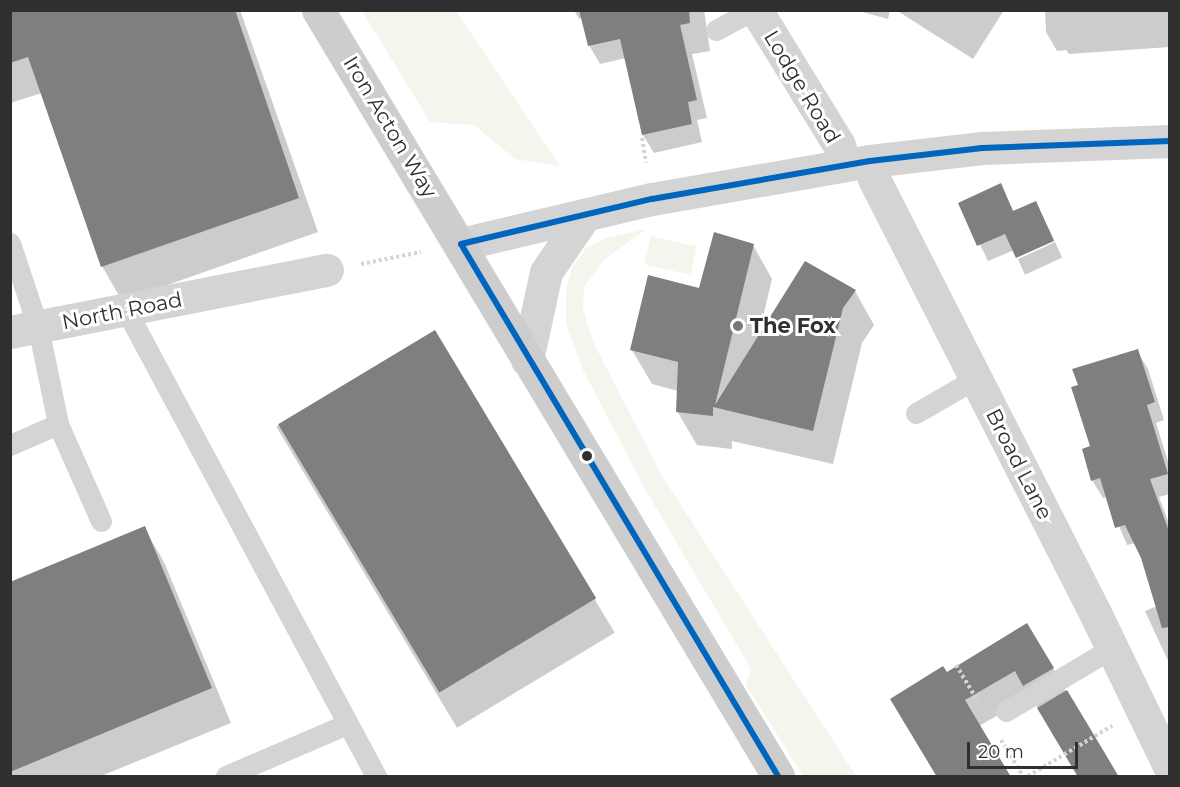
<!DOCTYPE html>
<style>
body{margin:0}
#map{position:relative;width:1180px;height:787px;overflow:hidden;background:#fff;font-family:Montserrat,sans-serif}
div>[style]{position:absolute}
.green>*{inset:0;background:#f2f6ec;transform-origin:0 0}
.shadow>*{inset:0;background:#0003;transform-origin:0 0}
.building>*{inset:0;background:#7f7f7f;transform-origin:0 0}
.path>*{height:4px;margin-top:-2px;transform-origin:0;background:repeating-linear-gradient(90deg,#d4d4d4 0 3px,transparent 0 6px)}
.service>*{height:21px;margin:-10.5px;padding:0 10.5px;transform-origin:10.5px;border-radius:10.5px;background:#d4d4d4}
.minor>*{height:33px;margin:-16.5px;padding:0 16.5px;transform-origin:16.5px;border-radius:16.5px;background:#d4d4d4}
.tertiary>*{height:33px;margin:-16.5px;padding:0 16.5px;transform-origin:16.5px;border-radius:16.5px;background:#d4d4d4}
.secondary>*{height:33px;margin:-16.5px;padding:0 16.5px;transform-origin:16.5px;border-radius:16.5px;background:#cdcdcd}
.bus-1>*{height:6px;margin:-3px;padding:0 3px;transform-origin:3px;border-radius:3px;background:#0065bd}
.dots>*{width:16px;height:16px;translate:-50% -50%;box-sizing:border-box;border:3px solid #fff;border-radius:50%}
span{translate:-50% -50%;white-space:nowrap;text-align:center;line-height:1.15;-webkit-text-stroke:6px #fff;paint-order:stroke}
.street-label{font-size:21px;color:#2f2f2f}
.poi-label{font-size:21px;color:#2f2f2f;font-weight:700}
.left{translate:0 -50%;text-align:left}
.frame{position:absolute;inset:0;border:12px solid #2f2f2f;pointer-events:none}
.scale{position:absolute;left:967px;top:742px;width:111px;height:27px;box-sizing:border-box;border:3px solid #2f2f2f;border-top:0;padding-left:8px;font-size:18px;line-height:21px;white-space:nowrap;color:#2f2f2f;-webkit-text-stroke:4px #fff;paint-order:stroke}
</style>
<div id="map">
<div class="green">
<div style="clip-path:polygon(362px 11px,456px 11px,560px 166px,515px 159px,474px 125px,430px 122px)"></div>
<div style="clip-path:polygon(647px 229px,606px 258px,584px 287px,583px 308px,592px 340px,662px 476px,856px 776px,803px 776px,746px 685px,751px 669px,645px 489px,583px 370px,566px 323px,566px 290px,572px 268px,586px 248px,606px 238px)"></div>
<div style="left:651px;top:236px;width:47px;height:29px;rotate:13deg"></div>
</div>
<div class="shadow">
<div style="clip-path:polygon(10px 10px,240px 10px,318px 232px,122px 301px,102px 266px,42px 93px,10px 103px)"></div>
<div style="clip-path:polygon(574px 10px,704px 10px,710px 51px,692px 54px,707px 118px,697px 120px,702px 142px,654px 153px,643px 135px,626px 58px,600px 64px,589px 45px,582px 17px,579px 19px)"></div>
<div style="clip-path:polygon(855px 10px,890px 10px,888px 19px)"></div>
<div style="clip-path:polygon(896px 10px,1004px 10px,973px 59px)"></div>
<div style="clip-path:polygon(1045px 10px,1170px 10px,1170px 47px,1069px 54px,1066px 50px,1057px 51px,1046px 32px)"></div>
<div style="clip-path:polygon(1000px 185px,1014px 212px,1036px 203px,1054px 239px,1017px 256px,1014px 250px,988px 261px,960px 203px)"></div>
<div style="left:1055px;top:242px;width:17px;height:41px;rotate:65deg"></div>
<div style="clip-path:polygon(753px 245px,772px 279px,758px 338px,855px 291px,874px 325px,862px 343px,833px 464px,732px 441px,732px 449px,697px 445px,677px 411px,678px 391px,652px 384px,632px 350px)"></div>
<div style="left:434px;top:332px;width:351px;height:184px;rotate:59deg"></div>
<div style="clip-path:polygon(1137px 351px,1148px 369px,1164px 420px,1156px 423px,1170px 468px,1170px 494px,1159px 497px,1170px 526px,1170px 665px,1145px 611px,1157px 606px,1142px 557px,1135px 543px,1127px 545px,1107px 497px,1103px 498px,1092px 480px,1092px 447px,1080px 386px)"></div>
<div style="clip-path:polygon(144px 528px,164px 562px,231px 723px,101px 776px,10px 776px,10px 583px)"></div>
<div style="clip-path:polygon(1053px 668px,1066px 692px,1039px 711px,1031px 696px,979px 726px,946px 674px)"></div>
</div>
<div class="building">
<div style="clip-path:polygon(10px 10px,235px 10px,299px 198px,101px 267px,28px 57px,10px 63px)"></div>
<div style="clip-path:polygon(579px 10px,689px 10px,690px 23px,680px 25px,697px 100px,688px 102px,692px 124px,642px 135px,620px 39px,588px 46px)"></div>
<div style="clip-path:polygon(1001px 183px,1013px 211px,1036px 201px,1054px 241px,1016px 258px,1005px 234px,977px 246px,958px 203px)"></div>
<div style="clip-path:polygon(714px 232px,754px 244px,715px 405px,805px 261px,856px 290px,843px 308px,813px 431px,713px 407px,713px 416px,676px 412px,678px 362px,630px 350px,648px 275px,699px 288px)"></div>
<div style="left:435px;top:330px;width:313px;height:183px;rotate:59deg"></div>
<div style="clip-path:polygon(1138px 349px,1155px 402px,1147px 405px,1168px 474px,1150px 479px,1170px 534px,1170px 627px,1162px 628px,1141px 558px,1125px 525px,1115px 528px,1100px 478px,1091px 481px,1082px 449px,1090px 446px,1071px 387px,1078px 385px,1072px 369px)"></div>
<div style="clip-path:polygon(145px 526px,212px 688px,10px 772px,10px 582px)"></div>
<div style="clip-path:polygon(1027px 623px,1054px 668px,1023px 686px,1015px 671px,965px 700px,1011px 777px,937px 777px,890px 699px,943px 666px,947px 672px)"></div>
<div style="clip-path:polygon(1067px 690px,1100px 745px,1119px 777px,1078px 777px,1037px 708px)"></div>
</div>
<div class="path">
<div style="left:642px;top:138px;width:25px;rotate:81deg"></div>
<div style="left:361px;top:264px;width:61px;rotate:-11.3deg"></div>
<div style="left:956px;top:665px;width:44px;rotate:58.8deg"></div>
<div style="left:1001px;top:740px;width:42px;rotate:58.6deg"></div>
<div style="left:1028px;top:776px;width:98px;rotate:-30.8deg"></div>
</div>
<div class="service">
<div style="left:716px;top:30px;width:42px;rotate:-28.4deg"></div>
<div style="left:10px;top:243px;width:89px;rotate:71.6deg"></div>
<div style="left:38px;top:327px;width:99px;rotate:78.3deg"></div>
<div style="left:58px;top:424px;width:106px;rotate:66.1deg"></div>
<div style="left:126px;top:310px;width:529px;rotate:61.79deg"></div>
<div style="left:916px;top:413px;width:68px;rotate:-30deg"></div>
<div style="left:10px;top:445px;width:52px;rotate:-23.6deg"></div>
<div style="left:1006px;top:711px;width:123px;rotate:-30.7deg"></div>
<div style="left:226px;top:776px;width:132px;rotate:-23.3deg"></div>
</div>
<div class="minor">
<div style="left:756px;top:10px;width:158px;rotate:58.4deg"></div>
<div style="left:839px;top:145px;width:20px;rotate:75deg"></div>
<div style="left:870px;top:161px;width:18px;rotate:77deg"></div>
<div style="left:874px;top:179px;width:489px;rotate:63deg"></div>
<div style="left:1096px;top:615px;width:170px;rotate:64.2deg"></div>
<div style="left:10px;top:332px;width:323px;rotate:-11.1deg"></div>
</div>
<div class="tertiary">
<div style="left:461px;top:244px;width:196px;rotate:-13.3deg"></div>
<div style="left:652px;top:199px;width:221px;rotate:-9.9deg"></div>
<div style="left:870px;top:161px;width:113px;rotate:-6.6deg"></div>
<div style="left:982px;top:148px;width:188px;rotate:-2.1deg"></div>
<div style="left:527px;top:360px;width:90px;rotate:-77.8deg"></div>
<div style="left:546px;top:272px;width:69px;rotate:-55.6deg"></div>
</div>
<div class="secondary">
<div style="left:318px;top:10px;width:894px;rotate:59.01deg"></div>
</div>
<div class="bus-1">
<div style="left:778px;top:776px;width:619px;rotate:-120.79deg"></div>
<div style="left:461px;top:244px;width:196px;rotate:-13.3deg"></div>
<div style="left:652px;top:199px;width:221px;rotate:-9.9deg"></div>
<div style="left:870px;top:161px;width:113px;rotate:-6.6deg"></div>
<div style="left:982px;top:148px;width:188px;rotate:-2.1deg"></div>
</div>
<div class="dots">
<div style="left:738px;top:326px;background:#787878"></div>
<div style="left:587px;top:456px;background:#2f2f2f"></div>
</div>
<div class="street-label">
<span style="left:802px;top:87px;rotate:59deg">Lodge Road</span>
<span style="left:390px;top:127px;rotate:59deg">Iron Acton Way</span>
<span style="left:122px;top:311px;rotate:-11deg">North Road</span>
<span style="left:1019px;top:464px;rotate:63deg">Broad Lane</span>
</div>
<div class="poi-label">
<span class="left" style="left:750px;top:326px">The Fox</span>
</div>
<div class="frame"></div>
<div class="scale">20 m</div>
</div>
